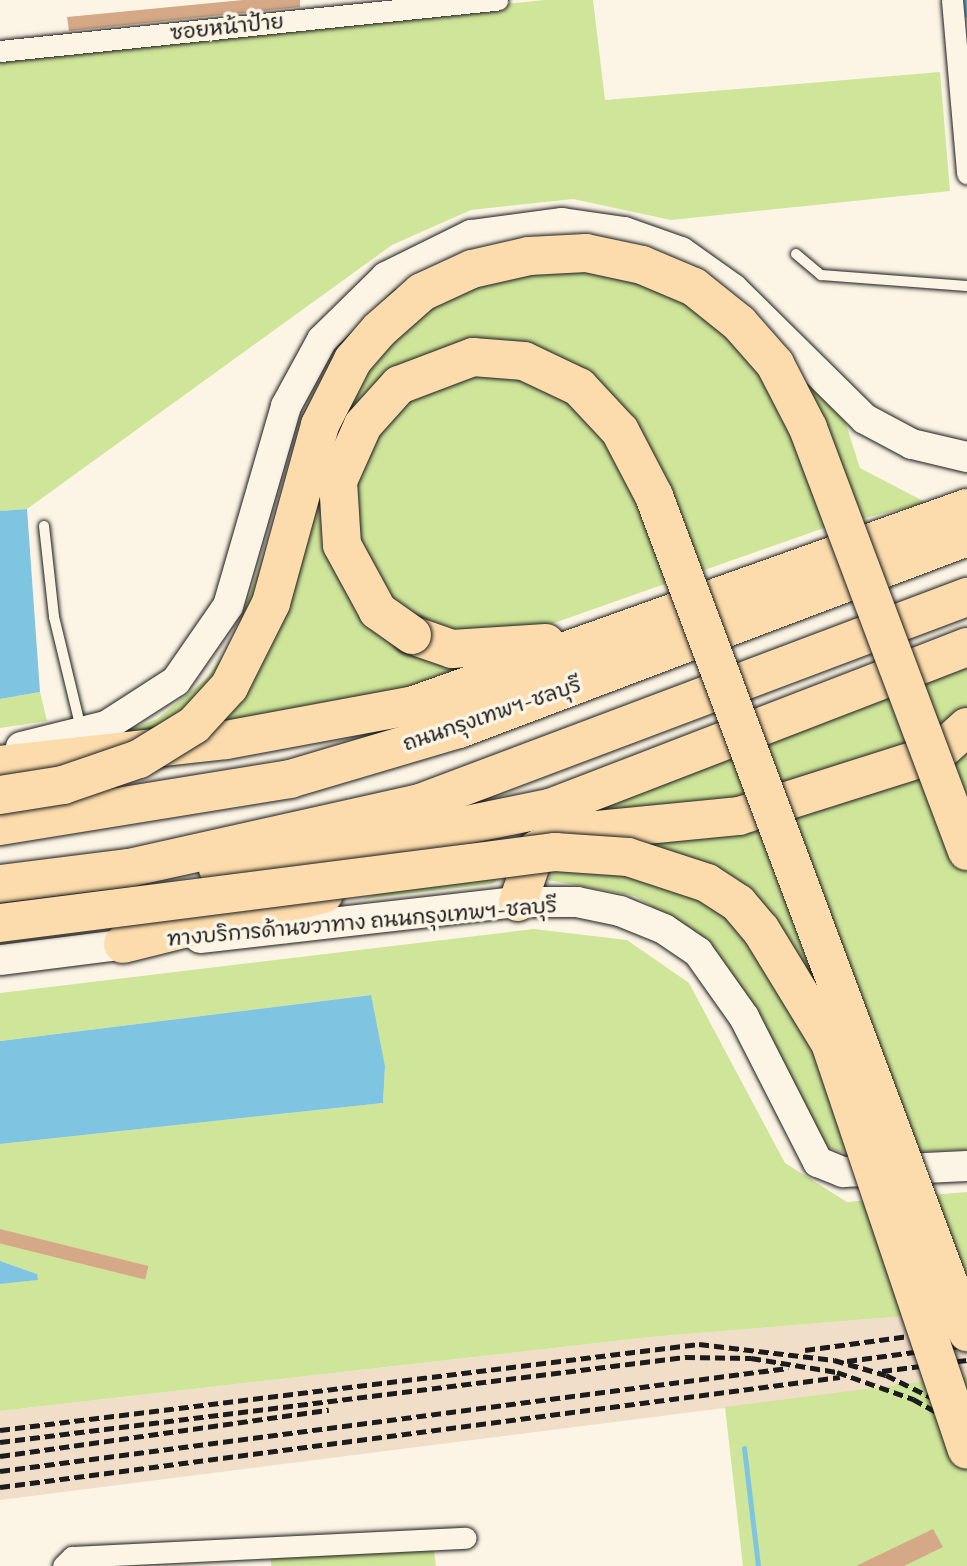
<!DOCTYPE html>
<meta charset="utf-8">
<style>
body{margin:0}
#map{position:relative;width:967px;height:1566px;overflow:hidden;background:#fcf5e5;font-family:Delius,"Playpen Sans Thai",sans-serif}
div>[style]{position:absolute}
.built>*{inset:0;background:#f0dec9}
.green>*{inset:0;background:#cfe59a}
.water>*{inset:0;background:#7fc4e0}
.stream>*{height:5px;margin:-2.5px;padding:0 2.5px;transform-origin:2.5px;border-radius:2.5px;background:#7fc4e0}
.building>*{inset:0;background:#d5a987;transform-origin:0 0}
.roads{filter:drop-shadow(0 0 2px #1c1c1c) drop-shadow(0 0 2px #1c1c1c)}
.service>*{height:10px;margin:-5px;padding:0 5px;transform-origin:5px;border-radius:5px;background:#fcf5e5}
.minor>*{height:21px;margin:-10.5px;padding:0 10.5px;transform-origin:10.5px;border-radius:10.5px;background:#fcf5e5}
.secondary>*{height:30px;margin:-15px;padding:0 15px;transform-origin:15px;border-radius:15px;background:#fcf5e5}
.motorway>*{height:38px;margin:-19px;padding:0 19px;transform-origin:19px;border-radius:19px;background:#fcdcac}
.rail>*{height:5px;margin-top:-2.5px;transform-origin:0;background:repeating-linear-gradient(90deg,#1c1c1c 0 10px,transparent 0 15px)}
.bridges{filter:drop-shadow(0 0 2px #1c1c1c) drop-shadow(0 0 2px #1c1c1c)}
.motorway-bridge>*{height:38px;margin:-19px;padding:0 19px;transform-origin:19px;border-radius:19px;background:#fcdcac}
span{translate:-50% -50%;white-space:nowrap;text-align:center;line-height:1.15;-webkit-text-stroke:7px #fcf5e5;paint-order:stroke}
.street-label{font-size:21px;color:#1c1c1c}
</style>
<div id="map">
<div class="built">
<div style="clip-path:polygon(967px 1311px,967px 1376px,925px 1382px,903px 1402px,874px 1389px,0 1500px,0 1411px,650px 1337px)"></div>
</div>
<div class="green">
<div style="clip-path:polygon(545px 0,593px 0,605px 100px,940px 72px,950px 191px,671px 220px,573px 199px,471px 210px,392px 245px,27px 509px,0 511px,0 54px)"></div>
<div style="clip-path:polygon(547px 236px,779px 350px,845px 421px,860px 468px,927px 503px,824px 528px,537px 629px,454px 630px,422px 617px,405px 647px,489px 670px,403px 695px,94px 742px,157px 719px,206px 679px,231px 645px,274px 527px,302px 416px,341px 341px,381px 297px,418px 272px)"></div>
<div style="clip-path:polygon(967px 664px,967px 709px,941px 732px,735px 808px,562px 827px,492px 884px,363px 899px)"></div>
<div style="clip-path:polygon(40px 692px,47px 721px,0 728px,0 699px)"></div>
<div style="clip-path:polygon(967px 747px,967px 1150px,845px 1153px,824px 1146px,711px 943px,635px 896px,548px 880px,558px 865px)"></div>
<div style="clip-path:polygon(534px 929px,627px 940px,689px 983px,785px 1163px,847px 1202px,967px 1192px,967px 1311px,650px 1337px,0 1411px,0 1284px,37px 1280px,37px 1274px,0 1261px,0 1144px,383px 1103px,385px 1066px,370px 995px,0 1041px,0 993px)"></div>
<div style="clip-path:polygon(967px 1376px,967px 1566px,743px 1566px,725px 1407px)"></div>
<div style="clip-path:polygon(433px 1545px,436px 1566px,271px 1566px,271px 1554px)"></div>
</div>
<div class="water">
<div style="clip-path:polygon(27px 509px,40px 692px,0 699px,0 511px)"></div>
<div style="clip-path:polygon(371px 995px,385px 1066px,383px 1103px,0 1144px,0 1041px)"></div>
<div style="clip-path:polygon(0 1261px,37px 1274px,38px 1280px,0 1284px)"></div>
</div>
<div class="stream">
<div style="left:966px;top:0;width:15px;rotate:86deg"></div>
<div style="left:744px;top:1448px;width:119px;rotate:83.2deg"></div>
</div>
<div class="building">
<div style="clip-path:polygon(243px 0,300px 0,300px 7px,69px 31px,67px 17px)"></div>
<div style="left:0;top:1229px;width:153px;height:14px;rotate:14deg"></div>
<div style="clip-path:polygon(933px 1529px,943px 1547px,904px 1566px,856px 1566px)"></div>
</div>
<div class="roads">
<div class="service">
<div style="left:796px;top:254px;width:33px;rotate:40deg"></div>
<div style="left:821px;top:275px;width:146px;rotate:4.3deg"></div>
<div style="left:44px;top:526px;width:92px;rotate:83.7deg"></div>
<div style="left:54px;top:617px;width:115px;rotate:76.4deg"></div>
</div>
<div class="minor">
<div style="left:952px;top:0;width:174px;rotate:85deg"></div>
<div style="left:0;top:51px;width:500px;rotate:-5.9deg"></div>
<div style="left:63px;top:1566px;width:13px;rotate:-45deg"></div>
<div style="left:72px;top:1557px;width:394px;rotate:-2.8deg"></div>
</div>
<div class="secondary">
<div style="left:21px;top:747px;width:88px;rotate:-13.9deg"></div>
<div style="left:106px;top:726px;width:83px;rotate:-32.7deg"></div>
<div style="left:176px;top:681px;width:91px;rotate:-55.3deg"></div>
<div style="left:228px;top:606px;width:208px;rotate:-73.8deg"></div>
<div style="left:286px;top:406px;width:75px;rotate:-61.4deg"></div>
<div style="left:322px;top:340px;width:90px;rotate:-44.5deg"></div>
<div style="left:386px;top:277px;width:95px;rotate:-26.3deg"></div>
<div style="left:471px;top:235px;width:92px;rotate:-7.5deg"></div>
<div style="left:562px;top:223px;width:63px;rotate:8.3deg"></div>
<div style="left:624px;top:232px;width:60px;rotate:19.3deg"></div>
<div style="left:681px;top:252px;width:64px;rotate:35.4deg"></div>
<div style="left:733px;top:289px;width:185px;rotate:44.6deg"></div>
<div style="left:865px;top:419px;width:53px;rotate:28deg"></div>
<div style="left:912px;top:444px;width:57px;rotate:13.3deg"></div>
<div style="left:200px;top:938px;width:320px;rotate:-6.5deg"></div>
<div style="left:518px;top:902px;width:59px"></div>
<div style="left:577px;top:902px;width:44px;rotate:11.8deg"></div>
<div style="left:620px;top:911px;width:48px;rotate:22.2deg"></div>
<div style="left:664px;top:929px;width:41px;rotate:34.1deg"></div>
<div style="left:698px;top:952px;width:80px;rotate:54.7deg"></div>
<div style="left:744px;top:1017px;width:163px;rotate:63deg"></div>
<div style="left:818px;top:1162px;width:27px;rotate:22deg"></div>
<div style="left:843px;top:1172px;width:124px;rotate:-2.8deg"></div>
<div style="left:0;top:960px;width:144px;rotate:-7.2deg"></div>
</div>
<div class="motorway">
<div style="left:412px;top:635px;width:42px;rotate:19.3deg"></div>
<div style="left:452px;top:649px;width:94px;rotate:-3.7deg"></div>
<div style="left:0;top:765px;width:227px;rotate:-6.3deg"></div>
<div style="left:226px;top:740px;width:191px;rotate:-10.5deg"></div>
<div style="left:414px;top:705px;width:587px;rotate:-19.61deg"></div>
<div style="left:0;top:826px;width:294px;rotate:-9.2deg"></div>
<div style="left:290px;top:779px;width:176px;rotate:-16.5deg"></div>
<div style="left:459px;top:729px;width:543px;rotate:-20.7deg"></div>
<div style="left:218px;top:869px;width:34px"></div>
<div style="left:252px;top:869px;width:304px;rotate:-11.6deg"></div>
<div style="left:550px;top:808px;width:447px;rotate:-21.1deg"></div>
<div style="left:0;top:884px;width:130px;rotate:-7.1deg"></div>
<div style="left:129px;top:868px;width:298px;rotate:-12.6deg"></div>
<div style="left:420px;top:803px;width:585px;rotate:-20.64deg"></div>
<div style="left:518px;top:902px;width:55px;rotate:-70.9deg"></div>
<div style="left:536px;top:850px;width:43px;rotate:-24.8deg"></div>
<div style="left:575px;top:832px;width:165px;rotate:-5.6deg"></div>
<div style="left:739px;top:816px;width:209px;rotate:-17.6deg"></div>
<div style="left:938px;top:753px;width:39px;rotate:-42deg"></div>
<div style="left:123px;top:944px;width:207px;rotate:-14deg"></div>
</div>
</div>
<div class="rail">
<div style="left:805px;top:1350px;width:163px;rotate:-7.7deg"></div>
<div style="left:847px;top:1361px;width:121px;rotate:-7.6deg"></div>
<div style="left:882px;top:1371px;width:86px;rotate:-7.4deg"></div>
<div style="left:0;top:1430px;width:704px;rotate:-7.01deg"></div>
<div style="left:699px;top:1344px;width:136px;rotate:6.8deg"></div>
<div style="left:834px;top:1360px;width:54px;rotate:16.1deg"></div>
<div style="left:886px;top:1375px;width:90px;rotate:26.3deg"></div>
<div style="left:0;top:1442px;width:690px;rotate:-7.07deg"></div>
<div style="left:685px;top:1357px;width:66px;rotate:0.9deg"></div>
<div style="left:751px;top:1358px;width:87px;rotate:9.2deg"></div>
<div style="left:837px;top:1372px;width:81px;rotate:19.6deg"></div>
<div style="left:913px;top:1399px;width:62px;rotate:29.1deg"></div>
<div style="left:0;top:1456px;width:332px;rotate:-8deg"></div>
<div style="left:0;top:1471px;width:795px;rotate:-7.45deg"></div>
<div style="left:0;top:1487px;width:847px;rotate:-7.46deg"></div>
</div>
<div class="bridges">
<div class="motorway-bridge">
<div style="left:412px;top:635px;width:42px;rotate:-144.8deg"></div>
<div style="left:378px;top:611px;width:75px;rotate:-118.6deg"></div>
<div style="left:342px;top:545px;width:64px;rotate:-93.6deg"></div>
<div style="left:338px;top:481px;width:61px;rotate:-65.9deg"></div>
<div style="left:363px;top:425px;width:54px;rotate:-48deg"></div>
<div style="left:399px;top:385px;width:79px;rotate:-20.7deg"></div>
<div style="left:473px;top:357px;width:51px;rotate:4.5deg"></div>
<div style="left:524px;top:361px;width:61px;rotate:25.3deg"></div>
<div style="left:579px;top:387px;width:60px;rotate:47deg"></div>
<div style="left:620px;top:431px;width:73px;rotate:62.4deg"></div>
<div style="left:654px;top:496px;width:893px;rotate:69.47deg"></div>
<div style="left:0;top:795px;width:64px;rotate:-9deg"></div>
<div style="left:63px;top:785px;width:80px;rotate:-18.9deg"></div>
<div style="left:139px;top:759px;width:65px;rotate:-31.7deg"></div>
<div style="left:194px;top:725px;width:52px;rotate:-47.4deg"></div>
<div style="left:229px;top:687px;width:94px;rotate:-63.4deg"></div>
<div style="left:271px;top:603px;width:185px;rotate:-74.6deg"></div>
<div style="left:320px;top:425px;width:73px;rotate:-63.1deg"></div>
<div style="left:353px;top:360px;width:40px;rotate:-49deg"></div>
<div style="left:379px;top:330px;width:57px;rotate:-41.5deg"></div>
<div style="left:422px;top:292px;width:55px;rotate:-24.7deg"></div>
<div style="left:472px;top:269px;width:58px;rotate:-12.8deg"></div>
<div style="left:529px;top:256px;width:57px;rotate:-3deg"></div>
<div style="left:586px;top:253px;width:57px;rotate:12.1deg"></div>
<div style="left:642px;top:265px;width:56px;rotate:22.9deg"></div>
<div style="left:694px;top:287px;width:58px;rotate:38.7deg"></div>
<div style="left:739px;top:323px;width:55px;rotate:48.7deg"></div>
<div style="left:775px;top:364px;width:72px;rotate:62.7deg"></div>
<div style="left:808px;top:428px;width:452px;rotate:69.4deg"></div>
<div style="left:0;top:923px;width:560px;rotate:-7.29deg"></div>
<div style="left:555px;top:852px;width:73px;rotate:3.9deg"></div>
<div style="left:628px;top:857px;width:83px;rotate:18.2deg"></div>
<div style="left:707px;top:883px;width:37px;rotate:33deg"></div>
<div style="left:738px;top:903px;width:35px;rotate:50deg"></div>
<div style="left:761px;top:930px;width:132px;rotate:58.6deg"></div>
<div style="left:830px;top:1043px;width:429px;rotate:71.4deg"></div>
</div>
</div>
<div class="street-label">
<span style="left:227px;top:27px;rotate:-6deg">ซอยหน้าป้าย</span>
<span style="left:492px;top:714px;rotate:-19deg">ถนนกรุงเทพฯ-ชลบุรี</span>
<span style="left:362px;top:922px;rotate:-5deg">ทางบริการด้านขวาทาง ถนนกรุงเทพฯ-ชลบุรี</span>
</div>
</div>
